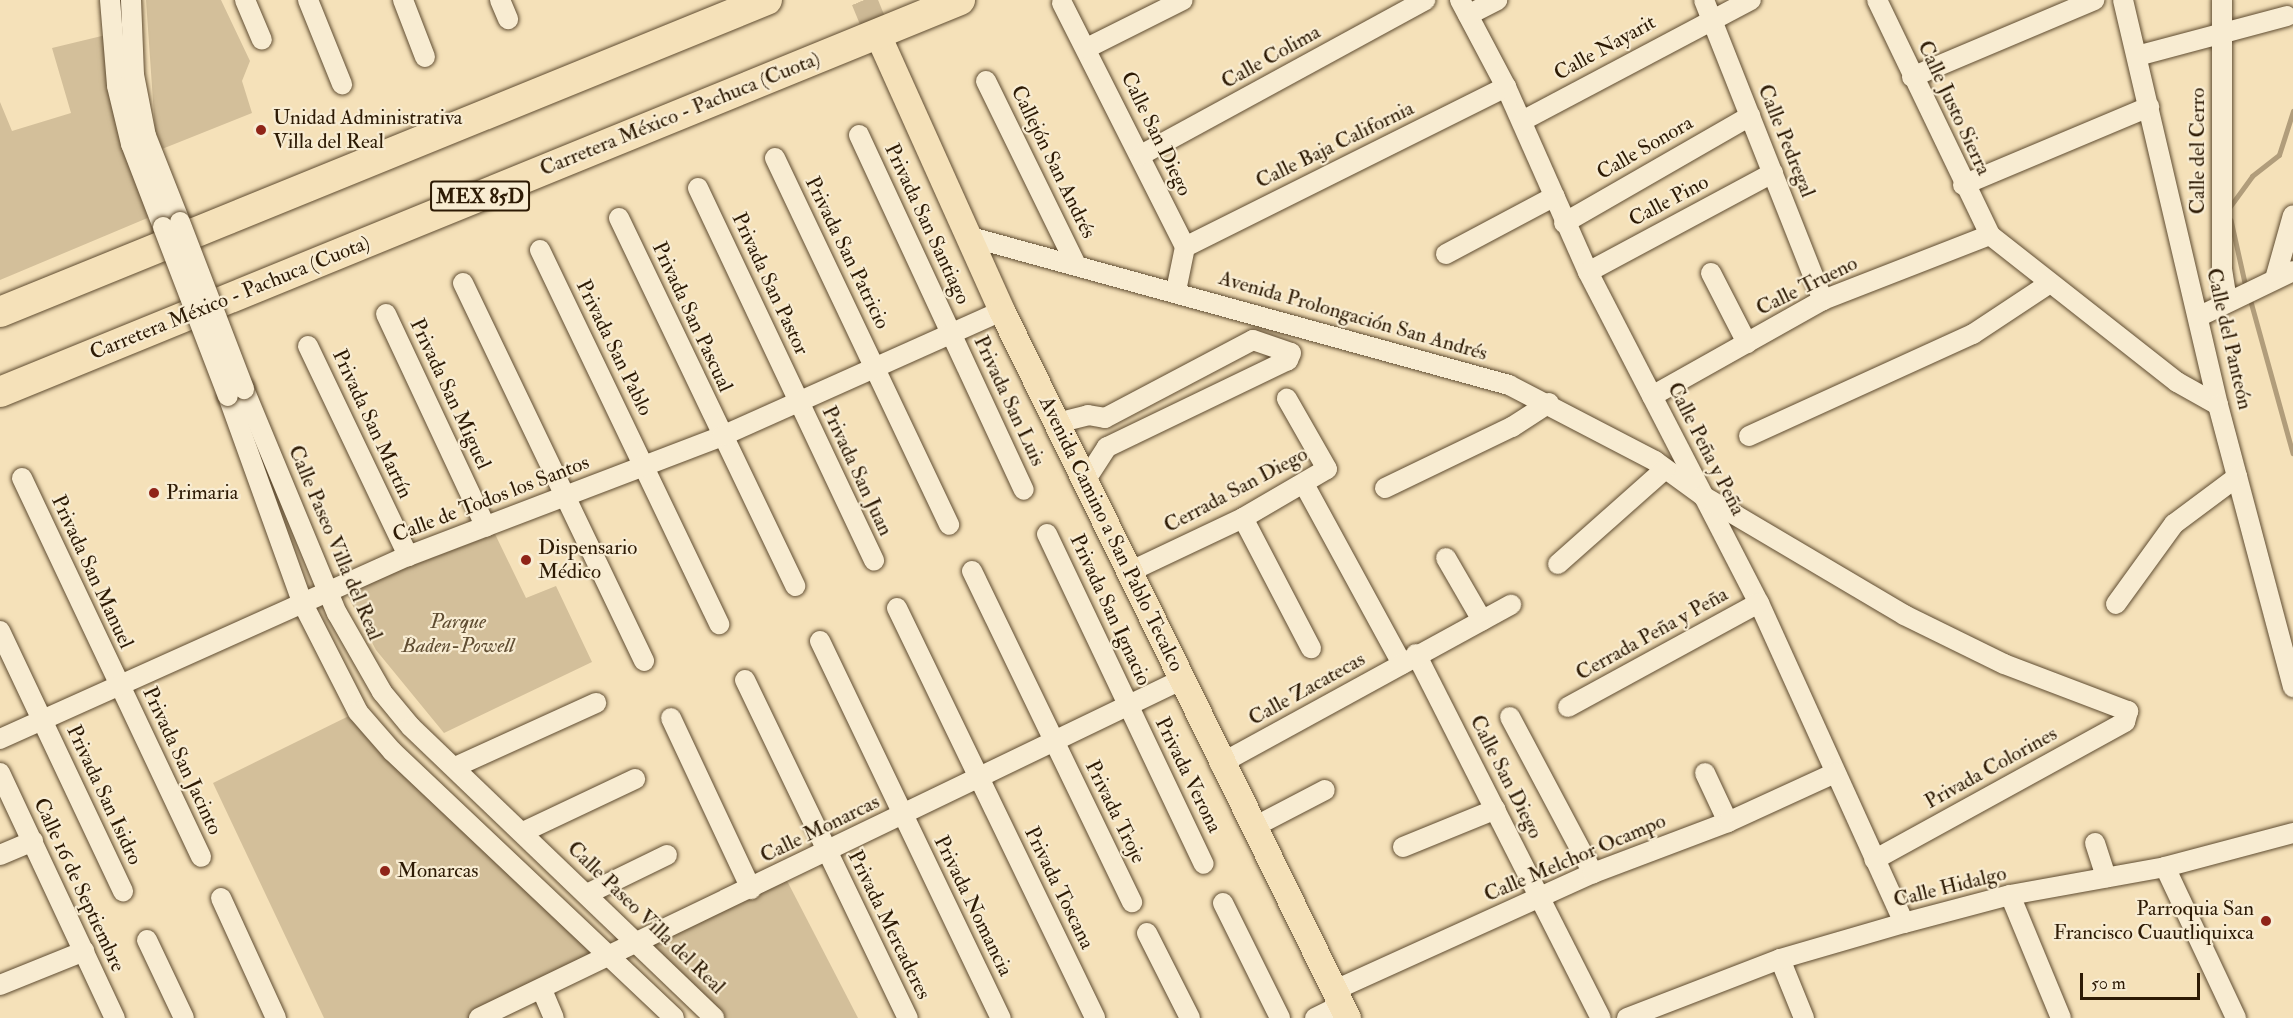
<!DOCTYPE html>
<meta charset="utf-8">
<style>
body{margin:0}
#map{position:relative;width:2293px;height:1018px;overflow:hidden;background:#f5e1b9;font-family:"IM FELL Double Pica",serif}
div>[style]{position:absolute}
.green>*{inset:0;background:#d3bf9a}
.stream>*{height:4.5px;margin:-2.25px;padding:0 2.25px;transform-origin:2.25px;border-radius:2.25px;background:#b19d7b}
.major-tunnel>*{height:26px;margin-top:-13px;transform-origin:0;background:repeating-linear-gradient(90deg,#cdb995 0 26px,transparent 0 39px)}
.roads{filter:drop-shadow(0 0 2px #5f4c31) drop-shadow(0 0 2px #5f4c31)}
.minor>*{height:20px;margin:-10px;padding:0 10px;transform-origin:10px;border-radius:10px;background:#f8ecd2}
.major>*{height:26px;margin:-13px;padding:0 13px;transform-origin:13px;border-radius:13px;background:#f5e1b9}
.highway>*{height:30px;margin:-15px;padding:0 15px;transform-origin:15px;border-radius:15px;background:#f5e1b9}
.bridges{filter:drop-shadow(0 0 2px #5f4c31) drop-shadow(0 0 2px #5f4c31)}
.minor-bridge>*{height:20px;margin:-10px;padding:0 10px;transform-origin:10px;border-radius:10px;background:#f8ecd2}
.dots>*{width:16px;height:16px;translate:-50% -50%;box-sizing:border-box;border:3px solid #f8ecd2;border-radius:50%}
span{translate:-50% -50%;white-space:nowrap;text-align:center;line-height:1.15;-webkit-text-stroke:4.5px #f8ecd2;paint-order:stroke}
.shield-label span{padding:2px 4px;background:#f8ecd2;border:2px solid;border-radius:4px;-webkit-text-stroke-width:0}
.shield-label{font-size:20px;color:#2d1a04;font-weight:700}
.street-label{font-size:21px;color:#2d1a04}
.poi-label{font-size:21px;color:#2d1a04}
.left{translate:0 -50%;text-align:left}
.right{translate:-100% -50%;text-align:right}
.park-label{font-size:21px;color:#5f4c31;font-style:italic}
.scale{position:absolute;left:2080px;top:973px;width:120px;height:27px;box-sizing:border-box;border:3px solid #2d1a04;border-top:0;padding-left:8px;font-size:18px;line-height:21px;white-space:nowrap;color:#2d1a04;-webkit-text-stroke:4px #f8ecd2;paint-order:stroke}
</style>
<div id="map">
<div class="green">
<div style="clip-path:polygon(146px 0,221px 0,250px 61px,242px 81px,252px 113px,162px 149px,155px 130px)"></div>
<div style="clip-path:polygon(110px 34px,157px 214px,0 280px,0 102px,12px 131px,71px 113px,52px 48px)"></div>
<div style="clip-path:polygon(495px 534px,526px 598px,556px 586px,592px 662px,444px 733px,376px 650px,345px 591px)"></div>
<div style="clip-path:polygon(357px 712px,607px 960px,479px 1018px,324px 1018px,213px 783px)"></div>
<div style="clip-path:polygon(784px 875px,858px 1018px,715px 1018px,642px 945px)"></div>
</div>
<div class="stream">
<div style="left:2229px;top:208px;width:39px;rotate:-54deg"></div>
<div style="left:2252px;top:176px;width:34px;rotate:-38deg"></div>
<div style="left:2279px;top:155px;width:46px;rotate:-72.3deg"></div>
<div style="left:2231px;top:220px;width:69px;rotate:77.4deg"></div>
<div style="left:2250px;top:298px;width:161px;rotate:74.5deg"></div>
</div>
<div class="major-tunnel">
<div style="left:864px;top:0;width:50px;rotate:67.6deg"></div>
</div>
<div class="roads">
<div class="minor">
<div style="left:110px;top:0;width:86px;rotate:85.3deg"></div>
<div style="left:117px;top:86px;width:60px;rotate:76.4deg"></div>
<div style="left:131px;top:144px;width:89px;rotate:68.9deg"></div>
<div style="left:131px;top:0;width:75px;rotate:87.7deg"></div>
<div style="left:134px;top:75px;width:62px;rotate:78.9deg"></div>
<div style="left:146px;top:136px;width:92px;rotate:68.4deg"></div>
<div style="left:245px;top:0;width:43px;rotate:67deg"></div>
<div style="left:308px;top:0;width:91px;rotate:68deg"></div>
<div style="left:403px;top:0;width:61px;rotate:68.9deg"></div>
<div style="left:500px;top:0;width:21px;rotate:67deg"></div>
<div style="left:1460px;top:0;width:98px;rotate:62.1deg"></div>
<div style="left:1506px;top:87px;width:202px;rotate:66.1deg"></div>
<div style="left:1588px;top:272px;width:373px;rotate:62.7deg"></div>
<div style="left:1759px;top:603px;width:351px;rotate:65.6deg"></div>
<div style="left:1704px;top:0;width:323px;rotate:68.4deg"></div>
<div style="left:1877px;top:0;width:261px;rotate:64.3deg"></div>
<div style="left:1990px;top:235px;width:238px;rotate:38.2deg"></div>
<div style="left:2177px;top:382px;width:47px;rotate:29.3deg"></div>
<div style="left:2123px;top:0;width:416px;rotate:76.8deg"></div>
<div style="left:2218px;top:405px;width:292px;rotate:75.1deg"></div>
<div style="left:2222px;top:0;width:269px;rotate:90deg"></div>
<div style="left:2222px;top:269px;width:32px;rotate:81deg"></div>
<div style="left:1062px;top:3px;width:273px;rotate:63.2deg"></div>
<div style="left:1185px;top:247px;width:45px;rotate:101.6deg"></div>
<div style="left:1468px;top:15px;width:33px;rotate:-27deg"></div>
<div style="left:1087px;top:48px;width:107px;rotate:-26.6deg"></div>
<div style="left:2137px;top:56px;width:155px;rotate:-14.9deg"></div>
<div style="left:1912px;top:77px;width:198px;rotate:-22.9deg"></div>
<div style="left:986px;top:81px;width:205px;rotate:63.9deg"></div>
<div style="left:1522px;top:121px;width:259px;rotate:-27.9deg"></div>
<div style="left:859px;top:135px;width:391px;rotate:65.1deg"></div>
<div style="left:1141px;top:155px;width:324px;rotate:-28.6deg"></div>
<div style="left:775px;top:158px;width:406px;rotate:64.6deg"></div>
<div style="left:1963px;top:185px;width:202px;rotate:-22.8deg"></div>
<div style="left:698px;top:188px;width:412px;rotate:64.7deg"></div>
<div style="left:619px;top:218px;width:408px;rotate:64.4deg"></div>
<div style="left:1564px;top:223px;width:215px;rotate:-29.9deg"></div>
<div style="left:967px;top:236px;width:562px;rotate:15.37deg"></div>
<div style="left:1509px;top:385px;width:165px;rotate:27.5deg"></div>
<div style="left:1655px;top:461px;width:59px;rotate:36.1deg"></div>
<div style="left:1703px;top:496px;width:234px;rotate:30.6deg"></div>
<div style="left:1904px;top:615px;width:111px;rotate:26.1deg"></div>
<div style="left:2004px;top:664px;width:133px;rotate:20.8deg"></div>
<div style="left:2128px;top:711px;width:11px;rotate:105deg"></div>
<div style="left:2125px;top:722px;width:286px;rotate:151.2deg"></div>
<div style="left:1185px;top:247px;width:359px;rotate:-26.5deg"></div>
<div style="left:540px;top:250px;width:415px;rotate:64.4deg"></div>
<div style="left:1446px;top:254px;width:123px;rotate:-28deg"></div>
<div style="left:1588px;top:272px;width:210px;rotate:-28.2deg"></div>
<div style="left:1711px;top:273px;width:79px;rotate:62.8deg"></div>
<div style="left:2275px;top:279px;width:66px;rotate:-74.3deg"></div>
<div style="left:463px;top:283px;width:419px;rotate:64.4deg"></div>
<div style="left:386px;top:314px;width:235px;rotate:64.9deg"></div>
<div style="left:2200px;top:316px;width:103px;rotate:-25.8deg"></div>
<div style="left:308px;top:346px;width:233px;rotate:64.5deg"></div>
<div style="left:244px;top:389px;width:243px;rotate:67.5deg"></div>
<div style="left:337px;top:613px;width:91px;rotate:60.3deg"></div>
<div style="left:382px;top:692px;width:45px;rotate:50.4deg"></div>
<div style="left:411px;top:727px;width:420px;rotate:43.8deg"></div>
<div style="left:228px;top:396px;width:219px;rotate:70.2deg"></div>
<div style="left:302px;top:602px;width:123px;rotate:63deg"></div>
<div style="left:358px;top:712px;width:52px;rotate:48.9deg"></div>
<div style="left:392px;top:751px;width:388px;rotate:43.4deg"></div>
<div style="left:1652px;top:396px;width:196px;rotate:-29.3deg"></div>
<div style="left:1823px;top:300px;width:179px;rotate:-21.3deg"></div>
<div style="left:1057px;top:423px;width:32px;rotate:-14deg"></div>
<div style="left:1088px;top:415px;width:17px;rotate:10deg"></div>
<div style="left:1105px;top:418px;width:167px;rotate:-27.8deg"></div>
<div style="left:1253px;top:340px;width:40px;rotate:18.9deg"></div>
<div style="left:1291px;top:353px;width:8px;rotate:113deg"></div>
<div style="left:1288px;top:360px;width:201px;rotate:154.3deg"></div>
<div style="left:1107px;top:447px;width:40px;rotate:122.9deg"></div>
<div style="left:1749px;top:436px;width:246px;rotate:-24.5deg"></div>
<div style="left:1973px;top:334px;width:92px;rotate:-33.5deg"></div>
<div style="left:22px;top:478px;width:419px;rotate:64.7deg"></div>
<div style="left:1304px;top:484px;width:205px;rotate:61.4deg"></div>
<div style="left:1385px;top:488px;width:141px;rotate:-25.7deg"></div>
<div style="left:1512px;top:427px;width:44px;rotate:-33deg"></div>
<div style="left:1243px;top:518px;width:147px;rotate:62.4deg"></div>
<div style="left:1047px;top:534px;width:365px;rotate:64.6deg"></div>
<div style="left:1446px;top:558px;width:72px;rotate:59.9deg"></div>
<div style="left:1558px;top:564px;width:143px;rotate:-41.6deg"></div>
<div style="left:972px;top:571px;width:368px;rotate:64.2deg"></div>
<div style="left:1129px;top:572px;width:126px;rotate:-25.3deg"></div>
<div style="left:1243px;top:518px;width:97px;rotate:-30.3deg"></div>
<div style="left:1327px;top:469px;width:81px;rotate:-119.7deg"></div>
<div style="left:2116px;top:604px;width:99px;rotate:-54.1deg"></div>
<div style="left:2174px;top:524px;width:79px;rotate:-36.7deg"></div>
<div style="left:897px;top:608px;width:455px;rotate:64.2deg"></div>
<div style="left:0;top:631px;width:288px;rotate:64.7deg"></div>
<div style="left:820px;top:641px;width:418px;rotate:64.4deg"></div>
<div style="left:1416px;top:654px;width:408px;rotate:63.1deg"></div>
<div style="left:745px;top:680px;width:375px;rotate:64.3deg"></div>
<div style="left:1568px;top:707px;width:217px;rotate:-28.6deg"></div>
<div style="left:1510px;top:717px;width:177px;rotate:62deg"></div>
<div style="left:671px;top:718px;width:189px;rotate:64.9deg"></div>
<div style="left:0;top:739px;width:447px;rotate:-24.2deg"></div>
<div style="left:408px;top:556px;width:336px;rotate:-20.9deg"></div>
<div style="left:722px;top:436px;width:307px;rotate:-24.1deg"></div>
<div style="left:1220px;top:764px;width:332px;rotate:-28.7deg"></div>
<div style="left:455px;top:767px;width:155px;rotate:-24.4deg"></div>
<div style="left:0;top:773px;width:271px;rotate:64.9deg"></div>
<div style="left:1705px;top:773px;width:54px;rotate:64.9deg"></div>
<div style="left:1252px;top:828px;width:82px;rotate:-27.5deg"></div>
<div style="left:523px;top:832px;width:124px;rotate:-25.3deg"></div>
<div style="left:2095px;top:843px;width:36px;rotate:72deg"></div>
<div style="left:1403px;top:847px;width:100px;rotate:-22.2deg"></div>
<div style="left:0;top:855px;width:36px;rotate:-23deg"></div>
<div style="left:2165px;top:867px;width:167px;rotate:64.8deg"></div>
<div style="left:587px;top:894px;width:89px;rotate:-26deg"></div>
<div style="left:2010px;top:895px;width:133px;rotate:67.5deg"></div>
<div style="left:221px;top:898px;width:132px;rotate:65.4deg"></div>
<div style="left:1223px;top:903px;width:128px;rotate:63.6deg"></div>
<div style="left:1147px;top:933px;width:95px;rotate:63.2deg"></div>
<div style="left:147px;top:940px;width:86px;rotate:64.6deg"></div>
<div style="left:1780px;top:959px;width:64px;rotate:67.9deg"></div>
<div style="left:0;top:985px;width:91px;rotate:-22deg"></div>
<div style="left:542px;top:990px;width:30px;rotate:67deg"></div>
<div style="left:1335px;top:990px;width:283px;rotate:-24.4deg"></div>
<div style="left:1593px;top:873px;width:144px;rotate:-20.7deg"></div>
<div style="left:1728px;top:822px;width:118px;rotate:-24.6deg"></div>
<div style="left:479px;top:1018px;width:779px;rotate:-25.71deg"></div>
<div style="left:1315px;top:1018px;width:30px;rotate:-26deg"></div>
<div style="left:1627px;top:1018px;width:164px;rotate:-21.1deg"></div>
<div style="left:1780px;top:959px;width:129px;rotate:-16.2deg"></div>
<div style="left:1904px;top:923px;width:110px;rotate:-14.8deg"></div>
<div style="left:2010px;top:895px;width:158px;rotate:-10.2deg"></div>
<div style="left:2165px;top:867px;width:132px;rotate:-14.9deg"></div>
</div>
<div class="major">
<div style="left:883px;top:46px;width:290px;rotate:65.8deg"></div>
<div style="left:1002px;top:311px;width:787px;rotate:63.92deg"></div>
</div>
<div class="highway">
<div style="left:0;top:312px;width:828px;rotate:-22.14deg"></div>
<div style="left:0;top:392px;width:1037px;rotate:-22.21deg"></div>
</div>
</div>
<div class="bridges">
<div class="minor-bridge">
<div style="left:180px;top:222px;width:179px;rotate:69deg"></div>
<div style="left:163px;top:227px;width:181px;rotate:69deg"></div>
</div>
</div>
<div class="dots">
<div style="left:261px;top:130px;background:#8f2418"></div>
<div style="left:154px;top:493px;background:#8f2418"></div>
<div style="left:526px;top:560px;background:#8f2418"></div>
<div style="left:385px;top:871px;background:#8f2418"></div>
<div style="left:2266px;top:921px;background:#8f2418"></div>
</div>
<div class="shield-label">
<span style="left:480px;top:196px">MEX 85D</span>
</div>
<div class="street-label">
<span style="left:1605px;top:48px;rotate:-29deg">Calle Nayarit</span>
<span style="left:1271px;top:57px;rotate:-29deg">Calle Colima</span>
<span style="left:1954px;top:108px;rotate:65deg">Calle Justo Sierra</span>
<span style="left:680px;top:114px;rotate:-22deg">Carretera México - Pachuca (Cuota)</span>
<span style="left:1156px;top:134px;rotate:64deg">Calle San Diego</span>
<span style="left:1786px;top:141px;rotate:68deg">Calle Pedregal</span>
<span style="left:1335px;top:145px;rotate:-26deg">Calle Baja California</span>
<span style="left:1645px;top:148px;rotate:-30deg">Calle Sonora</span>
<span style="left:2198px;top:151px;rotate:-90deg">Calle del Cerro</span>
<span style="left:1053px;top:162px;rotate:64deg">Callejón San Andrés</span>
<span style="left:1669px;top:201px;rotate:-28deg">Calle Pino</span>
<span style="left:927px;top:224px;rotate:65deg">Privada San Santiago</span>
<span style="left:847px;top:253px;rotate:64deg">Privada San Patricio</span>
<span style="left:770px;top:284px;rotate:65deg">Privada San Pastor</span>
<span style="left:1807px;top:286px;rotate:-26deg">Calle Trueno</span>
<span style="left:230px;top:298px;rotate:-22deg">Carretera México - Pachuca (Cuota)</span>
<span style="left:1353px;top:316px;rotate:16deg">Avenida Prolongación San Andrés</span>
<span style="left:692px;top:317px;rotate:65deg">Privada San Pascual</span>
<span style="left:2229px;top:339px;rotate:77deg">Calle del Panteón</span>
<span style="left:614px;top:348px;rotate:64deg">Privada San Pablo</span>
<span style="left:450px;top:394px;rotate:65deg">Privada San Miguel</span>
<span style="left:1009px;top:401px;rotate:65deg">Privada San Luis</span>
<span style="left:372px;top:424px;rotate:65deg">Privada San Martín</span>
<span style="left:1706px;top:449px;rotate:63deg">Calle Peña y Peña</span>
<span style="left:857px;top:471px;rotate:65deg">Privada San Juan</span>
<span style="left:1236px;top:490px;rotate:-28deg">Cerrada San Diego</span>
<span style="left:491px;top:499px;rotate:-21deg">Calle de Todos los Santos</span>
<span style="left:1111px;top:534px;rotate:64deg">Avenida Camino a San Pablo Tecalco</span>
<span style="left:335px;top:543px;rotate:67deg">Calle Paseo Villa del Real</span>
<span style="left:92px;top:572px;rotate:65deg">Privada San Manuel</span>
<span style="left:1110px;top:610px;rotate:65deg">Privada San Ignacio</span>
<span style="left:1652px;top:634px;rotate:-29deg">Cerrada Peña y Peña</span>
<span style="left:1307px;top:689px;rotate:-29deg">Calle Zacatecas</span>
<span style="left:182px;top:761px;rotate:65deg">Privada San Jacinto</span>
<span style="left:1991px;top:768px;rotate:-29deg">Privada Colorines</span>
<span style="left:1188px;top:775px;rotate:64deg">Privada Verona</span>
<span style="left:1506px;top:777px;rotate:63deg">Calle San Diego</span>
<span style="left:104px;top:795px;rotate:65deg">Privada San Isidro</span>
<span style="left:1115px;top:812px;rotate:64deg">Privada Troje</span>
<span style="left:820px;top:829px;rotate:-26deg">Calle Monarcas</span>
<span style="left:1575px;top:858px;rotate:-23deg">Calle Melchor Ocampo</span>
<span style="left:79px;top:885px;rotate:65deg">Calle 16 de Septiembre</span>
<span style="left:1950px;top:887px;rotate:-14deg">Calle Hidalgo</span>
<span style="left:1059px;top:888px;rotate:64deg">Privada Toscana</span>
<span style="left:973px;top:906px;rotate:64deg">Privada Nomancia</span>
<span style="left:646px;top:918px;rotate:44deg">Calle Paseo Villa del Real</span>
<span style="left:889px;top:925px;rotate:64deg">Privada Mercaderes</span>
</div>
<div class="poi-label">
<span class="left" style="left:273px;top:130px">Unidad Administrativa<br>Villa del Real</span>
<span class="left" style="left:166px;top:493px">Primaria</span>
<span class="left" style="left:538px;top:560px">Dispensario<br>Médico</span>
<span class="left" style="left:397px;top:871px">Monarcas</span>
<span class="right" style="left:2254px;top:921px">Parroquia San<br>Francisco Cuautliquixca</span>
</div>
<div class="park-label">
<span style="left:458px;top:634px">Parque<br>Baden-Powell</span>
</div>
<div class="scale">50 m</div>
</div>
